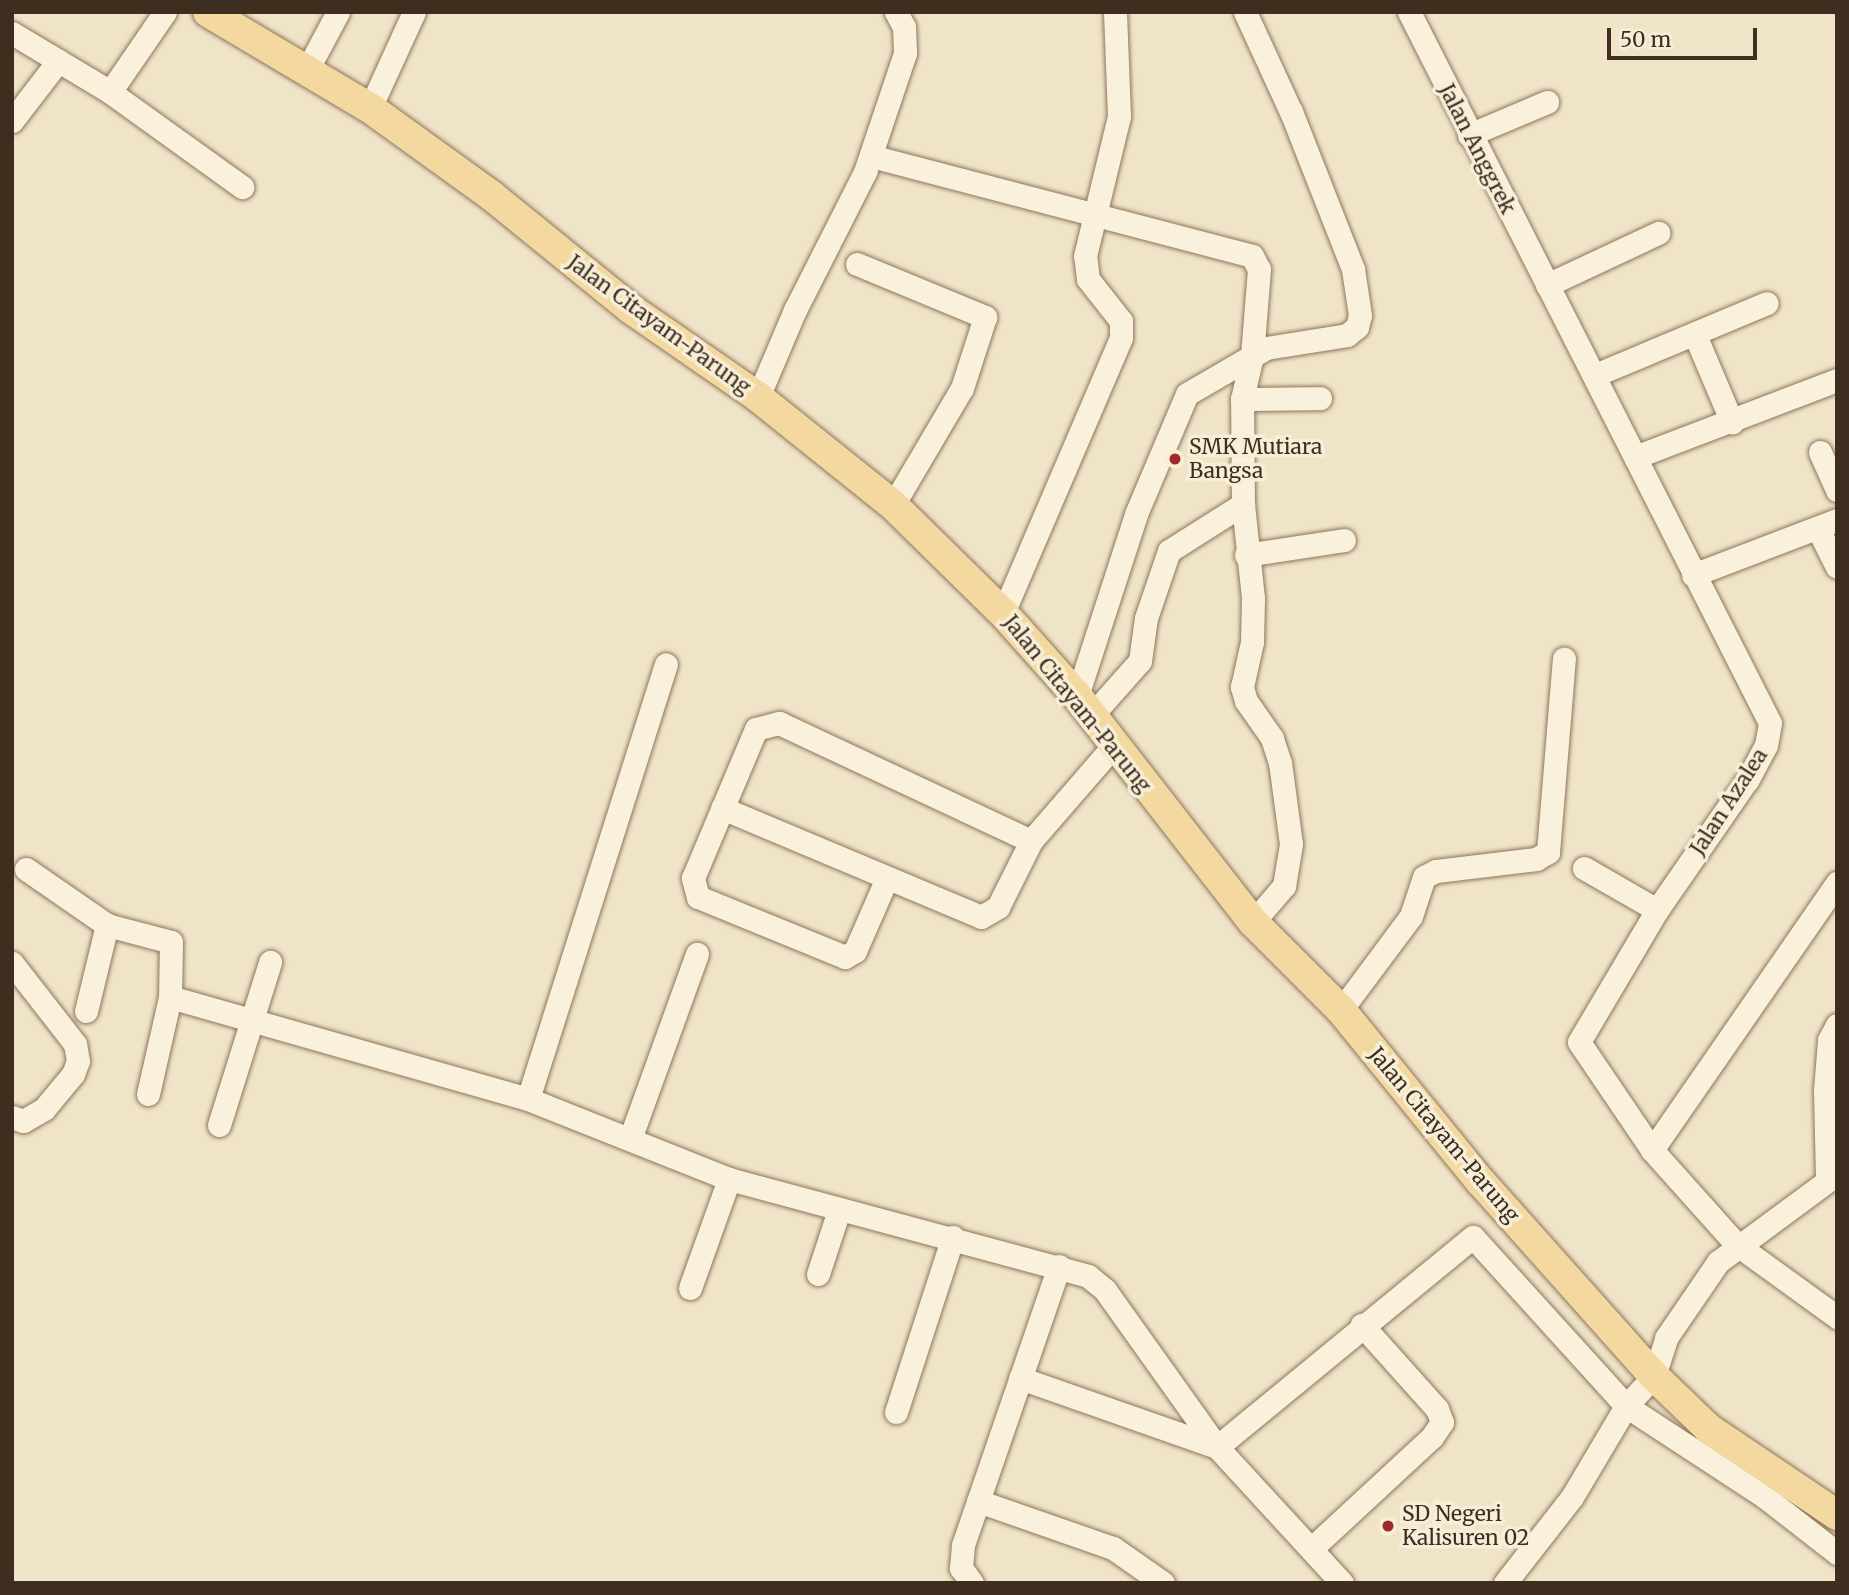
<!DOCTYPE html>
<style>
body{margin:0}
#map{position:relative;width:1849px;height:1595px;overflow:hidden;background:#f0e4c8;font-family:Merriweather,serif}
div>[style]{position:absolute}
.roads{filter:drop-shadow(0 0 2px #8d765c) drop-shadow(0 0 2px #8d765c)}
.minor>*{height:23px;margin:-11.5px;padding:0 11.5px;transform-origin:11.5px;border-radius:11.5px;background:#faf1dc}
.major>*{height:30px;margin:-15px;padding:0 15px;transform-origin:15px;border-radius:15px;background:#f3d9a0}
.dots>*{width:19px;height:19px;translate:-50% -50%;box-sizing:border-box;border:4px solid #f7eed8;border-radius:50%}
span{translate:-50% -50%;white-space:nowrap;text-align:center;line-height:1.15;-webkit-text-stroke:7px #f7eed8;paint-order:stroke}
.street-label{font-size:21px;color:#3d2e20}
.poi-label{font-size:21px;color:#3d2e20}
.left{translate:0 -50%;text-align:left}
.frame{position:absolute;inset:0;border:14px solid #3d2e20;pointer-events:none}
.scale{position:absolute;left:1607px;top:28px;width:150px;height:32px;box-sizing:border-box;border:4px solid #3d2e20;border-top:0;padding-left:9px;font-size:21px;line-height:24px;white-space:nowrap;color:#3d2e20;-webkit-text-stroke:5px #f7eed8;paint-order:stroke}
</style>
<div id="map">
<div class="roads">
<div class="minor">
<div style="left:1409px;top:12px;width:797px;rotate:63.08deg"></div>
<div style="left:1770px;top:723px;width:22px;rotate:100deg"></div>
<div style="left:1766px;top:745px;width:40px;rotate:118deg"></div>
<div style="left:1747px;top:780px;width:158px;rotate:124.7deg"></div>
<div style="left:1657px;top:910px;width:153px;rotate:120.6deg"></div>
<div style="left:1579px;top:1042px;width:130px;rotate:55.9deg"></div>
<div style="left:1652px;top:1150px;width:126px;rotate:48.2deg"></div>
<div style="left:1736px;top:1244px;width:125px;rotate:35.9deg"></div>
<div style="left:12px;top:33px;width:114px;rotate:31deg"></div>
<div style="left:110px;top:92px;width:163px;rotate:35.7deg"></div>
<div style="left:307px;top:70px;width:66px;rotate:-61.9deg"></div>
<div style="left:110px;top:92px;width:97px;rotate:-55.5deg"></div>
<div style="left:370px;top:108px;width:106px;rotate:-65.4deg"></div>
<div style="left:12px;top:121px;width:76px;rotate:-52.5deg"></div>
<div style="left:1469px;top:135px;width:85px;rotate:-22.9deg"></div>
<div style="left:871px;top:156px;width:394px;rotate:14.7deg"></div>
<div style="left:1252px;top:256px;width:15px;rotate:62deg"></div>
<div style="left:1259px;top:269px;width:87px;rotate:94.6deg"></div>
<div style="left:1252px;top:356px;width:44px;rotate:103.1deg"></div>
<div style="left:857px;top:264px;width:139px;rotate:22.5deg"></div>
<div style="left:985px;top:317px;width:75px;rotate:107.9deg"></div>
<div style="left:962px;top:388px;width:136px;rotate:120.5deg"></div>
<div style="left:1547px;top:285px;width:123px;rotate:-25.1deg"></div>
<div style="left:1695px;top:335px;width:95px;rotate:67deg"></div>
<div style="left:1595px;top:375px;width:186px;rotate:-22.7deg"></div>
<div style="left:758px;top:397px;width:95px;rotate:-67deg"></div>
<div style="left:795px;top:310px;width:155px;rotate:-63.1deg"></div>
<div style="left:865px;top:172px;width:126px;rotate:-71.4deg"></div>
<div style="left:905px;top:53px;width:26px;rotate:-92deg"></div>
<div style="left:904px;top:27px;width:17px;rotate:-118deg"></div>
<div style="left:1820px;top:452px;width:42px;rotate:65.9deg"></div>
<div style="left:1635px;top:457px;width:216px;rotate:-20.9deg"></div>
<div style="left:1818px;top:529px;width:42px;rotate:63.4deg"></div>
<div style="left:1246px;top:555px;width:99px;rotate:-8.7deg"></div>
<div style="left:1693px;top:575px;width:154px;rotate:-20.9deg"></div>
<div style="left:1003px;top:613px;width:299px;rotate:-66.8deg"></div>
<div style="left:1121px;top:338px;width:17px;rotate:-90deg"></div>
<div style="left:1121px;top:321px;width:53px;rotate:-128.2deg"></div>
<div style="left:1088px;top:279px;width:23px;rotate:-97deg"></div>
<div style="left:1085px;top:256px;width:144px;rotate:-76.3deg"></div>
<div style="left:1119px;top:116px;width:104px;rotate:-92.2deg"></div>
<div style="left:1077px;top:696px;width:191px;rotate:-72deg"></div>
<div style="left:1136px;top:514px;width:130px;rotate:-67deg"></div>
<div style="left:1187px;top:394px;width:91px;rotate:-30.2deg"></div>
<div style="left:1266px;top:348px;width:82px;rotate:-9.1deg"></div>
<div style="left:1347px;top:335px;width:13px;rotate:-39deg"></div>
<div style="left:1357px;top:327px;width:12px;rotate:-76deg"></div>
<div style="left:1360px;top:315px;width:47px;rotate:-98.7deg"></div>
<div style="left:1353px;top:269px;width:169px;rotate:-111.5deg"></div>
<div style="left:1291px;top:112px;width:110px;rotate:-114.7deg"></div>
<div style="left:1092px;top:715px;width:72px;rotate:-48.4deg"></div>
<div style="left:1140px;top:661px;width:43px;rotate:-82.1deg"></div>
<div style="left:1146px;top:618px;width:71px;rotate:-71.1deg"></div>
<div style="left:1169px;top:551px;width:88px;rotate:-32.4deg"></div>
<div style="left:722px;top:808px;width:281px;rotate:22.8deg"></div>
<div style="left:981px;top:917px;width:20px;rotate:-30deg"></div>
<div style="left:998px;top:907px;width:74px;rotate:-63.4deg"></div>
<div style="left:1584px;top:868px;width:84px;rotate:29.9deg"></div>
<div style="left:26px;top:869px;width:98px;rotate:34.7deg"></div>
<div style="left:107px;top:925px;width:66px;rotate:14.9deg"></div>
<div style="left:171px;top:942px;width:55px;rotate:91deg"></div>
<div style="left:170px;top:997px;width:372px;rotate:15.9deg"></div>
<div style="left:528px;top:1099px;width:216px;rotate:21.7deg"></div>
<div style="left:729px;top:1179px;width:372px;rotate:15.1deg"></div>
<div style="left:1088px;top:1276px;width:22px;rotate:39deg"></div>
<div style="left:1105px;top:1290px;width:193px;rotate:54.5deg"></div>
<div style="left:887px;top:878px;width:80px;rotate:113.7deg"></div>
<div style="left:855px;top:951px;width:12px;rotate:149deg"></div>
<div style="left:845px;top:957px;width:159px;rotate:-157.8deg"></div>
<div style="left:698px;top:897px;width:20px;rotate:-105deg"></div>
<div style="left:693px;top:878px;width:162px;rotate:-67.1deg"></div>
<div style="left:756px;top:729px;width:24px;rotate:-15deg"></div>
<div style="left:779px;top:723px;width:278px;rotate:25.1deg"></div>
<div style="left:1031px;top:841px;width:128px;rotate:-49.1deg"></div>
<div style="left:1253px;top:922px;width:48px;rotate:-49.3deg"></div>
<div style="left:1284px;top:886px;width:43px;rotate:-80.5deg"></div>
<div style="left:1291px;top:844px;width:82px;rotate:-97.7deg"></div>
<div style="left:1280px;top:763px;width:26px;rotate:-108deg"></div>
<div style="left:1272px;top:738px;width:45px;rotate:-125.1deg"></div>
<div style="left:1246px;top:701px;width:15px;rotate:-106deg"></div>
<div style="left:1242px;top:687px;width:46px;rotate:-77.5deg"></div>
<div style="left:1252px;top:642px;width:44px;rotate:-88.7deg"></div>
<div style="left:1253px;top:598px;width:95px;rotate:-96.1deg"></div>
<div style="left:1243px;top:504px;width:105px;rotate:-90.5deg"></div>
<div style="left:1242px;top:399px;width:78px;rotate:-0.7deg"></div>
<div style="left:12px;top:963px;width:103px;rotate:52.1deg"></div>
<div style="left:75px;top:1044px;width:17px;rotate:80deg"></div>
<div style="left:78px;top:1061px;width:14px;rotate:111deg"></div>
<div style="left:73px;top:1074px;width:45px;rotate:129.6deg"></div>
<div style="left:44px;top:1109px;width:24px;rotate:150deg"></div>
<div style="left:23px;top:1121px;width:12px;rotate:-160deg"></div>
<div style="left:1341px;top:1010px;width:117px;rotate:-53.3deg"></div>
<div style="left:1411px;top:916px;width:41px;rotate:-71.6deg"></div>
<div style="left:1424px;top:877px;width:13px;rotate:-27deg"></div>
<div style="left:1436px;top:871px;width:101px;rotate:-6.8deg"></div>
<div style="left:1536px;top:859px;width:14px;rotate:-30deg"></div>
<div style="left:1548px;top:852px;width:194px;rotate:-85.3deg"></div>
<div style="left:86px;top:1011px;width:89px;rotate:-76.3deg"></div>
<div style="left:148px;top:1094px;width:99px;rotate:-77.2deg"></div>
<div style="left:528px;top:1099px;width:456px;rotate:-72.4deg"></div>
<div style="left:219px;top:1125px;width:171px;rotate:-72.6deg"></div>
<div style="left:630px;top:1139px;width:197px;rotate:-70.1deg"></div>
<div style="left:1652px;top:1150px;width:325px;rotate:-55.3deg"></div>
<div style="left:1827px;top:1179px;width:89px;rotate:-91.3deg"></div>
<div style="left:1825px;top:1090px;width:50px;rotate:-85.4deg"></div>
<div style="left:1829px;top:1040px;width:17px;rotate:-62deg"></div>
<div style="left:818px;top:1274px;width:67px;rotate:-71.8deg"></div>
<div style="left:690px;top:1288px;width:116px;rotate:-70.3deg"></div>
<div style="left:1020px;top:1378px;width:209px;rotate:19.3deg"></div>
<div style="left:896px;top:1412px;width:184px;rotate:-72deg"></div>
<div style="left:978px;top:1501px;width:143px;rotate:19.2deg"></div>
<div style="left:1113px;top:1548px;width:61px;rotate:35deg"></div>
<div style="left:1311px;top:1549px;width:165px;rotate:-42.8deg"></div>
<div style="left:1432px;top:1437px;width:18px;rotate:-56deg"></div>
<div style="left:1442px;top:1422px;width:14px;rotate:-111deg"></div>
<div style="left:1437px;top:1409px;width:113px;rotate:-131.8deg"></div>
<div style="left:972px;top:1583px;width:19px;rotate:-126deg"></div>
<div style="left:961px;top:1568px;width:23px;rotate:-85deg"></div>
<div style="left:963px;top:1545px;width:295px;rotate:-71deg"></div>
<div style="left:1342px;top:1583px;width:185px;rotate:-132.6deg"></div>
<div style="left:1217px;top:1447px;width:331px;rotate:-39.4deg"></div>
<div style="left:1473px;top:1237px;width:228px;rotate:47.8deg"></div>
<div style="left:1626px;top:1406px;width:166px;rotate:33.2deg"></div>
<div style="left:1765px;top:1497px;width:91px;rotate:37.9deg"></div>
<div style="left:1505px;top:1583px;width:109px;rotate:-52.1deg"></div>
<div style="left:1572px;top:1497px;width:106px;rotate:-59.3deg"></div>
<div style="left:1626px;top:1406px;width:41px;rotate:-47deg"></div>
<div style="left:1654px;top:1376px;width:40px;rotate:-72deg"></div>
<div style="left:1666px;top:1338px;width:92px;rotate:-55.6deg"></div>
<div style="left:1718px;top:1262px;width:148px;rotate:-36.5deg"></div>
</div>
<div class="major">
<div style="left:208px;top:12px;width:188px;rotate:30.7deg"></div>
<div style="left:370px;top:108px;width:150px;rotate:35.8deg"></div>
<div style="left:492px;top:196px;width:179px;rotate:39.1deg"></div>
<div style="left:631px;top:309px;width:155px;rotate:34.7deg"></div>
<div style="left:758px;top:397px;width:173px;rotate:38.7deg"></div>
<div style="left:893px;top:505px;width:154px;rotate:44.5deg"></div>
<div style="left:1003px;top:613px;width:111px;rotate:48.3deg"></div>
<div style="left:1077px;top:696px;width:286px;rotate:52.1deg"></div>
<div style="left:1253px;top:922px;width:124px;rotate:45deg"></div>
<div style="left:1341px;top:1010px;width:222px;rotate:50.9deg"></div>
<div style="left:1481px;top:1182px;width:260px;rotate:48.3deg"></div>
<div style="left:1654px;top:1376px;width:76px;rotate:43.9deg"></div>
<div style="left:1709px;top:1429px;width:154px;rotate:33.9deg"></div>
</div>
</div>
<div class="dots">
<div style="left:1175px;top:459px;background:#9e2a2b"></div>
<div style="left:1388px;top:1526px;background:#9e2a2b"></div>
</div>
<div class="street-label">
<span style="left:1477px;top:149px;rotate:63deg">Jalan Anggrek</span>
<span style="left:659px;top:325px;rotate:36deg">Jalan Citayam-Parung</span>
<span style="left:1077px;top:704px;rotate:51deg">Jalan Citayam-Parung</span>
<span style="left:1729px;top:802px;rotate:-57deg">Jalan Azalea</span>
<span style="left:1444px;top:1135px;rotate:50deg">Jalan Citayam-Parung</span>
</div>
<div class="poi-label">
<span class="left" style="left:1189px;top:459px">SMK Mutiara<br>Bangsa</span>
<span class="left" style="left:1402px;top:1526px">SD Negeri<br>Kalisuren 02</span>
</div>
<div class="frame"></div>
<div class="scale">50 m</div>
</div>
